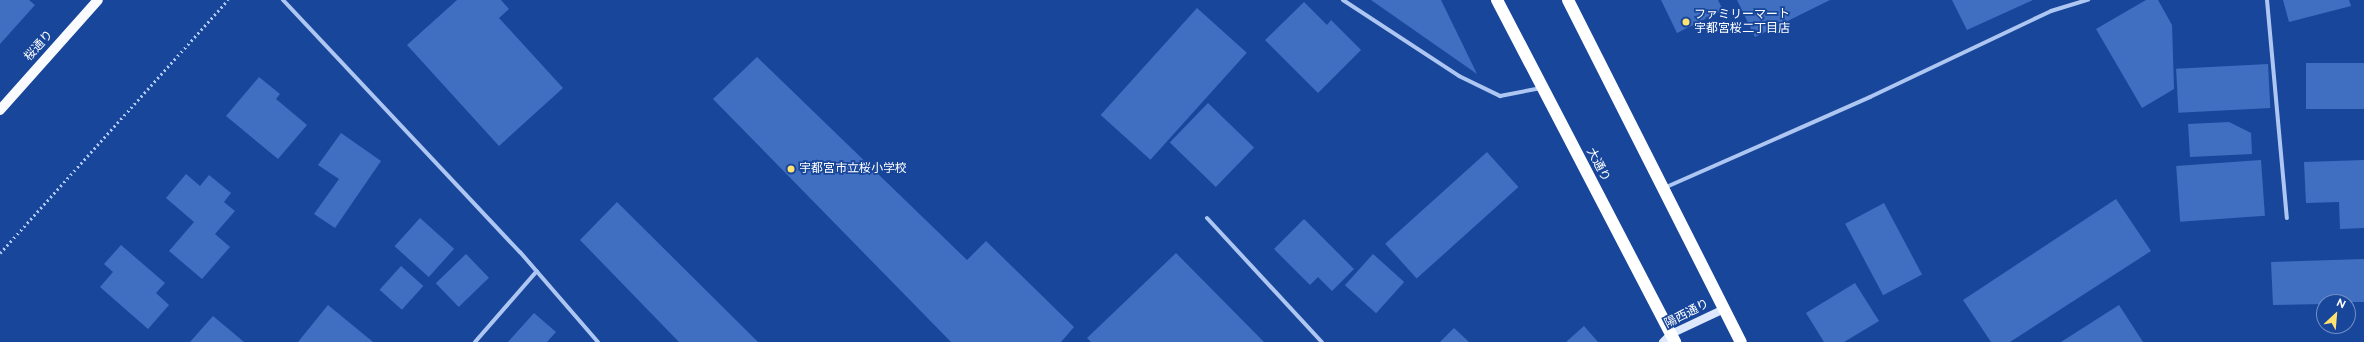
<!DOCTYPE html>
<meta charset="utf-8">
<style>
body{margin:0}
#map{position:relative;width:2364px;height:342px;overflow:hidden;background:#18469b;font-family:Raleway,"Noto Sans JP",sans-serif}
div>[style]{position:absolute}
.building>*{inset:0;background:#406fc1;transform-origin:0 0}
.path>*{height:2.5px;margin-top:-1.25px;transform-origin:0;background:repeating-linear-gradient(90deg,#aec7f2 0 2px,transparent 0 5px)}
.street>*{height:4px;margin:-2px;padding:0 2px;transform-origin:2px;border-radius:2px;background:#aec7f2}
.secondary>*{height:8px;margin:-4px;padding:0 4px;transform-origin:4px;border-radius:4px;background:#dde8fc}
.primary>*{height:10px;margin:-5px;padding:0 5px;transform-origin:5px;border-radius:5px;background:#f9fbff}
.highway>*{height:12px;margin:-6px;padding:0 6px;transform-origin:6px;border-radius:6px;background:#fff}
.dots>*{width:11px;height:11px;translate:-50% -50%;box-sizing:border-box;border:2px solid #18469b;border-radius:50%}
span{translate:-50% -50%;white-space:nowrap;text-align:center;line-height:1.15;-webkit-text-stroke:3.5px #18469b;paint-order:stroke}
.poi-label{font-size:12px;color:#fff}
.left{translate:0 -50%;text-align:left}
.street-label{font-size:12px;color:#fff}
.north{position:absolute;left:2316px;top:294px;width:40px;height:40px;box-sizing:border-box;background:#18469b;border:1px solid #7490c3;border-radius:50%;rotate:26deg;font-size:11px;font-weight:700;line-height:16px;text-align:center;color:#fff}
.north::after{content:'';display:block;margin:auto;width:14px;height:18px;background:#ffe26f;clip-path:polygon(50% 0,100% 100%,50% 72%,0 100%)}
</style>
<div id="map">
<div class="building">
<div style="clip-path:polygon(0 0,29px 0,35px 5px,0 44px)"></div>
<div style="clip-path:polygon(457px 0,501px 0,509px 9px,499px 18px,563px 88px,499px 146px,407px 45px)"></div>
<div style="clip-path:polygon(1371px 0,1441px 0,1477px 74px)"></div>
<div style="clip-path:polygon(1661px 0,1718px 0,1723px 10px,1677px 33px)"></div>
<div style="clip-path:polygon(1737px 0,1830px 0,1755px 37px)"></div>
<div style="clip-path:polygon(1952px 0,2033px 0,1967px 30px)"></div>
<div style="clip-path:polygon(2146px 0,2158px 0,2172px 25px,2174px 89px,2142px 108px,2096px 29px)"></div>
<div style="clip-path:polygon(2283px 0,2349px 0,2351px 6px,2289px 22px)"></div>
<div style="clip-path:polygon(1304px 2px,1327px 25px,1331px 20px,1361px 50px,1318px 93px,1265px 40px)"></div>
<div style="left:1197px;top:8px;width:67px;height:144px;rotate:42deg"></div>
<div style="clip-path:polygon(757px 57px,967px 260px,986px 241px,1074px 327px,1061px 342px,951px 342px,713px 99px)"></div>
<div style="left:2364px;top:63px;width:46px;height:58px;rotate:90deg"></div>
<div style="left:2268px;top:64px;width:44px;height:92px;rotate:87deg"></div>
<div style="clip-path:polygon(259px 77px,280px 94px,276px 99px,307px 125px,278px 159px,226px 116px)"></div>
<div style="left:1208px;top:103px;width:64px;height:55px;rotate:44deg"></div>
<div style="clip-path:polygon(2229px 122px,2251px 133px,2252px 154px,2190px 157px,2188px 124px)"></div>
<div style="clip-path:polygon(341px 133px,381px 161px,335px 228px,314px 214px,339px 179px,318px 165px)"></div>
<div style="left:1487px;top:152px;width:47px;height:137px;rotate:48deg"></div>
<div style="left:2261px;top:160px;width:56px;height:85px;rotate:86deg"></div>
<div style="clip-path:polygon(2364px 160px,2364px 228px,2340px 229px,2339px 202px,2306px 203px,2304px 162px)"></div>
<div style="clip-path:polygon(186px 174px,200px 186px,209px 175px,231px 193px,224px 202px,235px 211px,215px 234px,230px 247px,202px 279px,169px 251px,194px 222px,166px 198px)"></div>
<div style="clip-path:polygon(2116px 199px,2151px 251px,2010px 342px,1991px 342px,1963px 300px)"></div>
<div style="clip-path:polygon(617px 202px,758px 342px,679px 342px,580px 240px)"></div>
<div style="left:1884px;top:203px;width:81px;height:44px;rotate:62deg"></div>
<div style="left:420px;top:218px;width:46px;height:38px;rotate:42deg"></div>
<div style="clip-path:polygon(1304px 219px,1354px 269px,1332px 291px,1318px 277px,1310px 285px,1274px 249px)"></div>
<div style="clip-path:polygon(121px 245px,165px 283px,156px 293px,169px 305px,148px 329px,100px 287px,113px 272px,104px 264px)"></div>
<div style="clip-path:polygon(1176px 253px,1264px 342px,1091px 342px,1087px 338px)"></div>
<div style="left:466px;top:254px;width:33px;height:42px;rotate:46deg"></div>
<div style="left:1373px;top:254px;width:42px;height:42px;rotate:42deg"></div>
<div style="clip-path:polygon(2364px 259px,2364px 302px,2324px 302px,2324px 304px,2273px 305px,2271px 262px)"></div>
<div style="left:401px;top:266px;width:30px;height:32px;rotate:42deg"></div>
<div style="clip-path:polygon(1855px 283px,1879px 321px,1844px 342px,1824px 342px,1806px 313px)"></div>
<div style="clip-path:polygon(328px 305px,373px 342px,298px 342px)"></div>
<div style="clip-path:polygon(2119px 305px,2143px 342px,2061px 342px)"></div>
<div style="clip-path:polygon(534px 313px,556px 332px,547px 342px,508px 342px)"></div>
<div style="clip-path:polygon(213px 316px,244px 342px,190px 342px)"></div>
<div style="clip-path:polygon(1584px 326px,1598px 342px,1566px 342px)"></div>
<div style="clip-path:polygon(1454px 328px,1469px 342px,1440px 342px)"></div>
</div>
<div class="path">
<div style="left:0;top:253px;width:341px;rotate:-48deg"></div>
</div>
<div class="street">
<div style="left:283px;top:0;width:346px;rotate:46.8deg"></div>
<div style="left:520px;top:252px;width:119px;rotate:49.1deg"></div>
<div style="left:1343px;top:0;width:139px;rotate:33.2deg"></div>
<div style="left:1459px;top:76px;width:46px;rotate:26deg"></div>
<div style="left:1500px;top:96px;width:42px;rotate:-11deg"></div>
<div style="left:2267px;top:0;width:219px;rotate:84.8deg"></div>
<div style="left:1664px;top:188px;width:225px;rotate:-23.8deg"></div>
<div style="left:1870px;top:97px;width:200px;rotate:-25.4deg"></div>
<div style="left:2051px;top:11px;width:39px;rotate:-17deg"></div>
<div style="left:1207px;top:218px;width:169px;rotate:47.2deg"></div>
<div style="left:475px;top:342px;width:94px;rotate:-48.9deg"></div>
</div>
<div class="secondary">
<div style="left:1663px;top:342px;width:11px;rotate:-45deg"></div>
<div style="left:1671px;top:334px;width:59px;rotate:-25.3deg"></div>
</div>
<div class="primary">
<div style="left:0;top:110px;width:147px;rotate:-48.3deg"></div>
</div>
<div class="highway">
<div style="left:1497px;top:0;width:386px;rotate:62.5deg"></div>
<div style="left:1568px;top:0;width:383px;rotate:63.2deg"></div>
</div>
<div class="dots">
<div style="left:1686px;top:22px;background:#ffe26f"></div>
<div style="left:791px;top:169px;background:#ffe26f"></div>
</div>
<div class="poi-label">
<span class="left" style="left:1694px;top:22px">ファミリーマート<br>宇都宮桜二丁目店</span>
<span class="left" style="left:799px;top:169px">宇都宮市立桜小学校</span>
</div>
<div class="street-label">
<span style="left:39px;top:46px;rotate:-48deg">桜通り</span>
<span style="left:1598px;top:165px;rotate:62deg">大通り</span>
<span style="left:1687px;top:314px;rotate:-27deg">陽西通り</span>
</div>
<div class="north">N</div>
</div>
